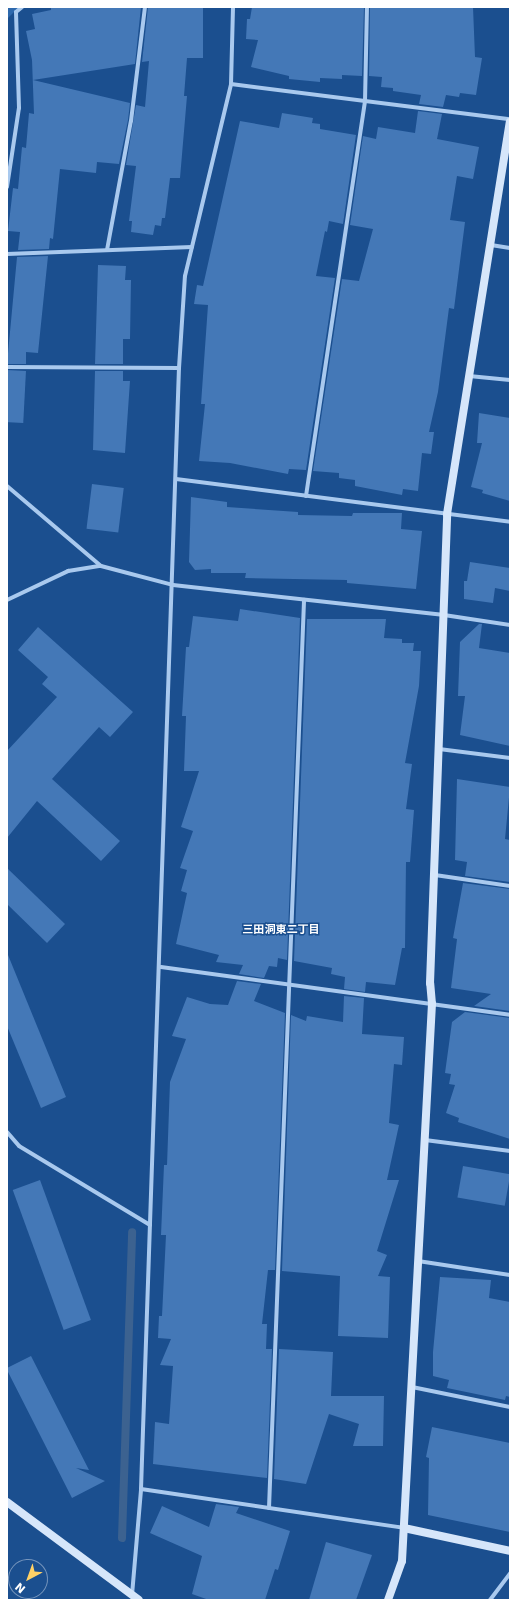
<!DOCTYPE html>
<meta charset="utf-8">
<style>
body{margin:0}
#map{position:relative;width:517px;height:1607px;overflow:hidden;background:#1b4f8f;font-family:"DejaVu Sans","Noto Sans JP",sans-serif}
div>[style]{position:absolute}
.green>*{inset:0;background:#2e69ad}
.stream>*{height:8px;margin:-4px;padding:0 4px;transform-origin:4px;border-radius:4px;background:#3c6290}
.building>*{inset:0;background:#4478b7;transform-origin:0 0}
.street>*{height:4px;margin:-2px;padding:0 2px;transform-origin:2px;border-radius:2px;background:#a9c9ee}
.secondary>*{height:8px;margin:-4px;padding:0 4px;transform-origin:4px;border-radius:4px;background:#d6e6fa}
span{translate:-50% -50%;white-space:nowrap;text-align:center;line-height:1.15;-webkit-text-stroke:3px #1b4f8f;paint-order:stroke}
.neighbourhood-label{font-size:11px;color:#fff;font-weight:700}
.frame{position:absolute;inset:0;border:8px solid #fff;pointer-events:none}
.north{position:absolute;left:8px;top:1559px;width:40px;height:40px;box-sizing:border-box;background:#1b4f8f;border:1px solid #7695bc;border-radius:50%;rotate:221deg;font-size:11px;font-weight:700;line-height:16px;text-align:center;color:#fff}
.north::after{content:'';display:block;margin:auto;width:14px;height:18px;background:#ffd166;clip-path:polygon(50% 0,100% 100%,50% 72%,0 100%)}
</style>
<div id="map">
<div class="green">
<div style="clip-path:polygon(7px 7px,19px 7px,7px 19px)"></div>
</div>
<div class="stream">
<div style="left:122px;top:1538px;width:306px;rotate:-88.1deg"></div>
</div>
<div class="building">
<div style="clip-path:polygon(51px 7px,141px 7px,135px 64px,33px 80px,130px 103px,128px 120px,119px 164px,97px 162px,96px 173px,60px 169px,53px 239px,50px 238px,49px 249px,18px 250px,20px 232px,8px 231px,13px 188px,18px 189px,22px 147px,26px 148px,29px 113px,34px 114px,32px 60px,26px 31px,35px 29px,32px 14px,51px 10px)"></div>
<div style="clip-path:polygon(148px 7px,203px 7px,203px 58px,187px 58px,184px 96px,187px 96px,180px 178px,170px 178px,165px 218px,162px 218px,161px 226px,155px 225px,153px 235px,131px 232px,132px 221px,129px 221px,136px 166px,126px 165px,136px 105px,145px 107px,149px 61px,142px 62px)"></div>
<div style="clip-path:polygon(252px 7px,364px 7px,362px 76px,342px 75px,342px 79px,320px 78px,320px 82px,289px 79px,289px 76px,251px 67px,258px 40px,246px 39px,247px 19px,250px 19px)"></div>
<div style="clip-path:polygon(370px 7px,473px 7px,475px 57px,482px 58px,476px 95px,460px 93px,459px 97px,446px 95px,443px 107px,419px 104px,421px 95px,393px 91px,393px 88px,381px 87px,382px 77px,369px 76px)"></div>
<div style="clip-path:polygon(418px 111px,442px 114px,437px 139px,479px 147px,473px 179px,457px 176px,450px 220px,465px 222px,454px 309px,449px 308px,438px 392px,429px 432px,434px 432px,431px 454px,422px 453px,418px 491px,403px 489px,402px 495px,355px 486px,355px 480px,339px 478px,339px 473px,313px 471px,342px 279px,359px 281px,373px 229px,350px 225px,363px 136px,376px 139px,378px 127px,415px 133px)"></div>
<div style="clip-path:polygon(282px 113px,313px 118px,312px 123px,320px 124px,320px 129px,356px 135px,343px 224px,329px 221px,327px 232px,325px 231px,316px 276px,335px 278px,306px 470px,289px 469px,288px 474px,230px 463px,199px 461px,205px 404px,201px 404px,208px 305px,194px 304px,197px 285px,203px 286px,240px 121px,279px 128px)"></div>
<div style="clip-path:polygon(48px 256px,38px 353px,26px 352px,26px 364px,7px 364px,17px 257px)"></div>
<div style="clip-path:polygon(98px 265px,126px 266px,125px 280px,131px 280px,130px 339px,123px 339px,123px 364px,95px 364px)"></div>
<div style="left:7px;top:370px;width:19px;height:52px;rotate:3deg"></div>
<div style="clip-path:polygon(95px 371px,123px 371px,123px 381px,130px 381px,125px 453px,93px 450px)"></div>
<div style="clip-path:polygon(479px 413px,510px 418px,510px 501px,482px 493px,483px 490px,471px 487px,482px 443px,477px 443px)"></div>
<div style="left:92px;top:484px;width:32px;height:45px;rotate:7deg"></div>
<div style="clip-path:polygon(191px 497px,227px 502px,227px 507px,298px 512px,298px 515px,352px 516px,353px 513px,402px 513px,401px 529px,422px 531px,416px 589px,347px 583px,347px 580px,245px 578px,246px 573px,211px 573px,211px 569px,195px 570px,189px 562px)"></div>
<div style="clip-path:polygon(470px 562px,510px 568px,510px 591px,495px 588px,493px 603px,464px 599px,464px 581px,467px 581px)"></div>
<div style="clip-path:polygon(240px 609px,300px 618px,287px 960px,278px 958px,277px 967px,269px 966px,264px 978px,239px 974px,243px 965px,216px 962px,219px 955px,176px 944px,187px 893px,181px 891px,187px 870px,180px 868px,193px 831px,181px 827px,199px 771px,184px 771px,186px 716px,182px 716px,186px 647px,189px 647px,193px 616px,238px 621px)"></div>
<div style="clip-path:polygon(307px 619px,386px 619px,384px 638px,402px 639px,402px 643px,414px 643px,413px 651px,421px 651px,419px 686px,405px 763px,412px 764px,406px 809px,414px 810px,410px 862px,406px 862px,405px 948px,402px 948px,395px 985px,366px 982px,365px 992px,344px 989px,345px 977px,331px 974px,332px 968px,294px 961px)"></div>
<div style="clip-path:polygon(479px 624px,482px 624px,479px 648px,510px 653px,510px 746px,460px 735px,465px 696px,458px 696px,460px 642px)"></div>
<div style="clip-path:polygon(38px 627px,133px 712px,110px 737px,99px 727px,52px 779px,120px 841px,101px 861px,37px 801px,7px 838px,7px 751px,57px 697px,42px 684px,48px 677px,18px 650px)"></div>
<div style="clip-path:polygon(457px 779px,510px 787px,505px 839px,510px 840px,510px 882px,465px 876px,467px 862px,455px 860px)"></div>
<div style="clip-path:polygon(7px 868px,65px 924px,47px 943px,7px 904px)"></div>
<div style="clip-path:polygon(463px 883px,510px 889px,510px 1011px,474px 1006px,491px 994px,451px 988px,457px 939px,453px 938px)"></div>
<div style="clip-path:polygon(8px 955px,66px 1097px,41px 1108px,7px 1026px)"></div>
<div style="clip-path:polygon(237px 981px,261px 984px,254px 1001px,285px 1013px,275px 1270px,268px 1270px,262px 1324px,267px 1324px,266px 1349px,272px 1349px,267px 1478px,153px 1464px,155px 1422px,169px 1424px,173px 1366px,160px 1365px,171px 1339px,158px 1338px,159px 1316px,162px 1316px,166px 1235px,161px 1235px,164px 1165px,167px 1165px,170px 1082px,186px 1039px,172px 1036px,187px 997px,210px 1004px,228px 1005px)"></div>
<div style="clip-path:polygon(344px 996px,364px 998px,362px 1034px,404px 1037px,402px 1065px,394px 1064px,389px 1123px,399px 1125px,387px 1180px,399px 1180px,377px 1251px,387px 1255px,378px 1276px,390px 1277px,388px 1338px,338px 1336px,340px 1276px,282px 1271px,291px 1015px,306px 1021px,307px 1016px,343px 1022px)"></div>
<div style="clip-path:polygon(465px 1012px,510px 1018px,510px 1139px,458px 1122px,459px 1118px,446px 1113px,455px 1085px,449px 1084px,451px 1074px,445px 1073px,452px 1022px)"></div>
<div style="left:463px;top:1166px;width:48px;height:32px;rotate:10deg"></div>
<div style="left:40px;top:1180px;width:149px;height:29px;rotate:70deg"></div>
<div style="clip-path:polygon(440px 1277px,491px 1280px,489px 1298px,510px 1302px,510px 1397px,506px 1396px,505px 1400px,447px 1388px,449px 1380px,433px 1376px,433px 1352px)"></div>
<div style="clip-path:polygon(279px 1349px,333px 1352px,331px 1396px,384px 1396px,383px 1446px,353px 1446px,359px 1424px,329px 1414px,306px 1484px,274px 1479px)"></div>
<div style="clip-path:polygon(31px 1356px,89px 1470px,76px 1468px,105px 1481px,72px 1498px,7px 1370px,7px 1368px)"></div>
<div style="clip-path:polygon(432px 1427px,510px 1443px,510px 1532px,428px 1515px,429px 1458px,426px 1457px)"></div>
<div style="clip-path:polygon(216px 1504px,239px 1507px,236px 1513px,290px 1531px,278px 1570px,275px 1569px,265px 1600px,209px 1600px,192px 1594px,202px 1556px,150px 1533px,162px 1506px,209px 1527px)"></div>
<div style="clip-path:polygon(326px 1542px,372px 1555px,356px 1600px,309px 1600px)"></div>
</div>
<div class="street">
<div style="left:231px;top:84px;width:281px;rotate:7.2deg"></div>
<div style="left:7px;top:187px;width:80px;rotate:-81.4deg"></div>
<div style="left:19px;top:108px;width:96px;rotate:-91.8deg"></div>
<div style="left:16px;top:12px;width:8px;rotate:-40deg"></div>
<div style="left:491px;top:245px;width:19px;rotate:9deg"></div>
<div style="left:107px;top:250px;width:131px;rotate:-79.5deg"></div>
<div style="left:131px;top:121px;width:115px;rotate:-83deg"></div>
<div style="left:7px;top:254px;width:185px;rotate:-2.2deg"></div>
<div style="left:7px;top:367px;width:172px;rotate:0.3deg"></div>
<div style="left:469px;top:376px;width:41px;rotate:5.6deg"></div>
<div style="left:176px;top:479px;width:337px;rotate:7.3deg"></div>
<div style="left:7px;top:486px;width:123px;rotate:40.4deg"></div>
<div style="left:101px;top:566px;width:74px;rotate:14.8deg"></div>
<div style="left:173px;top:585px;width:273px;rotate:6.3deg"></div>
<div style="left:444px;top:615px;width:67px;rotate:8.6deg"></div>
<div style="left:306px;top:496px;width:399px;rotate:-81.5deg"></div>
<div style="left:365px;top:101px;width:94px;rotate:-88.8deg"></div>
<div style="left:7px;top:600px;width:68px;rotate:-25.4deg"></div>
<div style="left:68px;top:571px;width:33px;rotate:-9deg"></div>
<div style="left:439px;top:749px;width:72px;rotate:7.2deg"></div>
<div style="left:435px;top:875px;width:76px;rotate:8.3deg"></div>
<div style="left:161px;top:967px;width:352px;rotate:7.8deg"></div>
<div style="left:7px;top:1132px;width:18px;rotate:49deg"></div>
<div style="left:19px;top:1146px;width:153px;rotate:31.1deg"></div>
<div style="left:425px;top:1140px;width:86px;rotate:7.4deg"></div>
<div style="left:418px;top:1261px;width:93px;rotate:8.7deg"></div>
<div style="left:412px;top:1387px;width:100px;rotate:11.5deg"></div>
<div style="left:141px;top:1489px;width:266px;rotate:8.4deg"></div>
<div style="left:269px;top:1508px;width:909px;rotate:-87.79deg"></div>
<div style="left:132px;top:1595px;width:106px;rotate:-85.1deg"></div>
<div style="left:141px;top:1489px;width:1122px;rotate:-88.06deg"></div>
<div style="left:179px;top:368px;width:92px;rotate:-86.3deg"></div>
<div style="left:185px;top:276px;width:197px;rotate:-76.5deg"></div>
<div style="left:231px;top:84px;width:77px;rotate:-88.5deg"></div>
<div style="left:490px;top:1600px;width:34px;rotate:-53deg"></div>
</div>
<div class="secondary">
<div style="left:7px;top:1502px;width:164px;rotate:36.6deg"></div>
<div style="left:404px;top:1528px;width:108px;rotate:12.2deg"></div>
<div style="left:388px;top:1600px;width:41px;rotate:-70.3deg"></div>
<div style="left:402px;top:1561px;width:558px;rotate:-86.92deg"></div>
<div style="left:432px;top:1004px;width:21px;rotate:-95deg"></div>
<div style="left:430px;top:983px;width:469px;rotate:-87.9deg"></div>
<div style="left:447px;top:514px;width:397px;rotate:-80.9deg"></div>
</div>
<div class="neighbourhood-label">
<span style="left:281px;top:930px">三田洞東二丁目</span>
</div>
<div class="frame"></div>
<div class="north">N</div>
</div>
